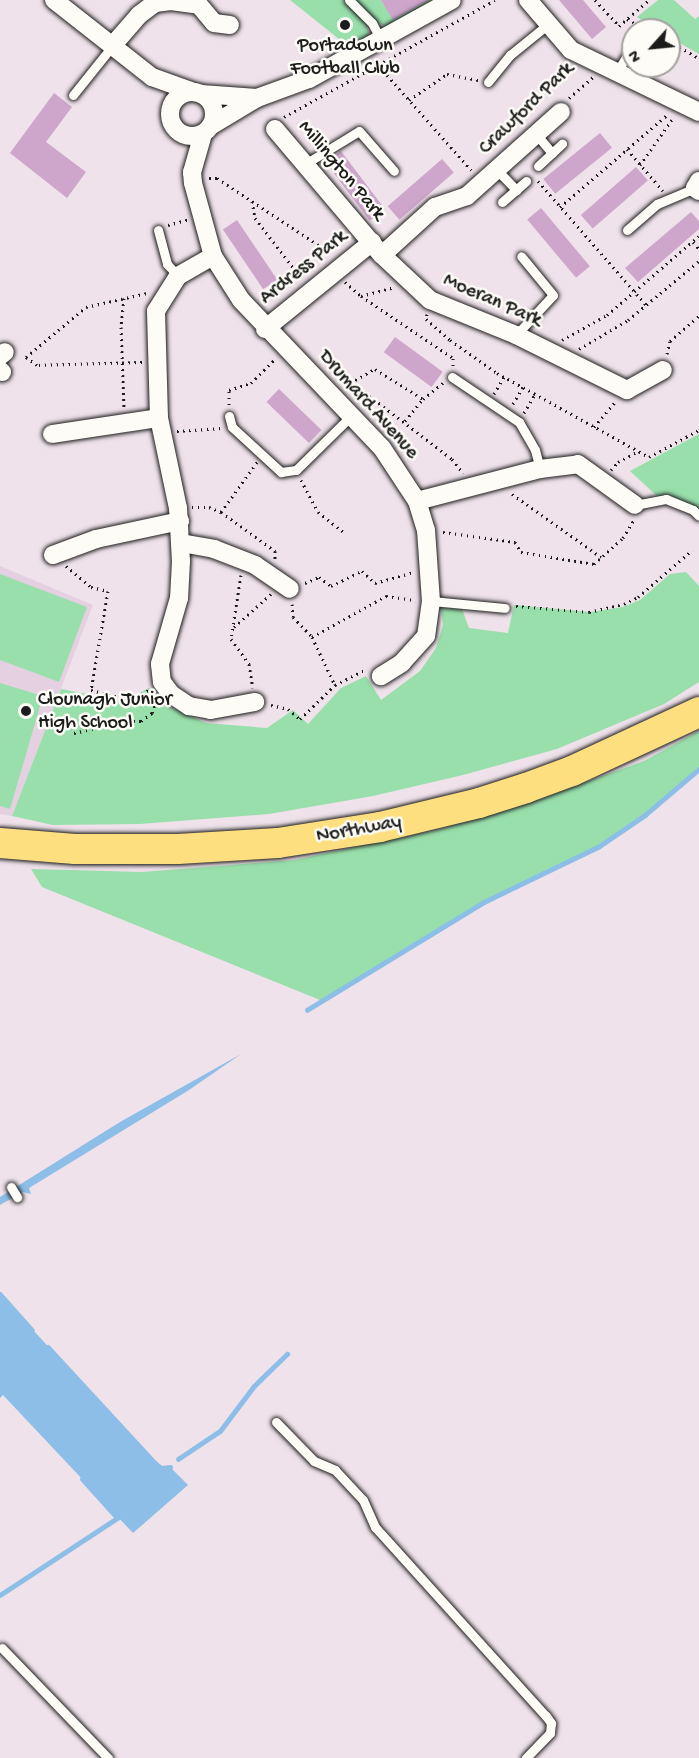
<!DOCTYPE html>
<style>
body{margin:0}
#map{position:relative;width:699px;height:1758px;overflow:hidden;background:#efe2ea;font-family:"Gochi Hand",sans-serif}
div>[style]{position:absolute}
.built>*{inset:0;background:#e5d0e1}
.green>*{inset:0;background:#99dfac}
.water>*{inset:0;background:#8cbee8}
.stream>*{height:4.5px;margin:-2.25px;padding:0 2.25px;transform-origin:2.25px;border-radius:2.25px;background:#8cbee8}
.building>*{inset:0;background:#cea5cb;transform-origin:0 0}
.path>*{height:3px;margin-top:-1.5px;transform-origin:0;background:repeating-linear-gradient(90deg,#1c1c1c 0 1.5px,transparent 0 6px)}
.roads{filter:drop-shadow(0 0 2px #1c1c1c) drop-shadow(0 0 2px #1c1c1c)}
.service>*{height:9px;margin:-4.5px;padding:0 4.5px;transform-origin:4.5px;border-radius:4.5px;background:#fdfcf7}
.minor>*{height:18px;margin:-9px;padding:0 9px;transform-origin:9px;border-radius:9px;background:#fdfcf7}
.minor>.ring{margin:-9px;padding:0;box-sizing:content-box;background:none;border:18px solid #fdfcf7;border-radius:50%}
.trunk>*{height:30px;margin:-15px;padding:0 15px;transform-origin:15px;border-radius:15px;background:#fedf80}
.dots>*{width:16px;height:16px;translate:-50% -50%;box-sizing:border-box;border:3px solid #fdfcf7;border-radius:50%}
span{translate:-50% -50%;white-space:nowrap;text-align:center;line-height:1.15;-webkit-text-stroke:5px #fdfcf7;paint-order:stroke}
.poi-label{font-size:20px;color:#1c1c1c}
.left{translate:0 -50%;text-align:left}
.street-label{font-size:20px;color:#1c1c1c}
.north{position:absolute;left:621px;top:18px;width:60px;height:60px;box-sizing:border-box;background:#fdfcf7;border:2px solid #a3a29f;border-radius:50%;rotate:243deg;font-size:16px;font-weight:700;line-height:24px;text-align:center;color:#1c1c1c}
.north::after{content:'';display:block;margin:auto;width:21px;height:27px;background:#1c1c1c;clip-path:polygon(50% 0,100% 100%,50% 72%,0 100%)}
</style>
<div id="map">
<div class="built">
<div style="clip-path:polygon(0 566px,93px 605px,12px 816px,0 814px)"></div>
</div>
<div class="green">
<div style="clip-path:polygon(290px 0,433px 0,387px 27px,376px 22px,367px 26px,369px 36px,349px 47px)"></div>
<div style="clip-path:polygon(658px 0,674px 0,695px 19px,699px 16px,699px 54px,669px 37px,669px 30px,658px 30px,637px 17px)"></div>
<div style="clip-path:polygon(699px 434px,699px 509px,670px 496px,658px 497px,630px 471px)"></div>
<div style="clip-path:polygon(686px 572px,699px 586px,699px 682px,664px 704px,557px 749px,463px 775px,373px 796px,269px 814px,140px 824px,53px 825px,12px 816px,61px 689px,124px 701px,149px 688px,172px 708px,206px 723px,267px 728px,293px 710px,308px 724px,341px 688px,366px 676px,381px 700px,420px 671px,436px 648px,443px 625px,441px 608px,462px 609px,469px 628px,508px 633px,514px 605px,590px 612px,623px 607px,640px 600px,670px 574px)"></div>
<div style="clip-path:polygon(0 574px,87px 607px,59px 682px,0 660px)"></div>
<div style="clip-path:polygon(0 683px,43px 696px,10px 809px,0 806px)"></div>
<div style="clip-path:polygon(699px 731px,699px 769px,645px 815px,598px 847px,484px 902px,325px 1002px,42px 887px,31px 869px,142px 872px,294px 860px,437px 830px,525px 804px,644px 761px)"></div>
</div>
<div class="water">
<div style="clip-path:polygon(241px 1054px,189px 1090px,29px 1188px,31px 1194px,23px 1192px,0 1205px,0 1197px,120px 1122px)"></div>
<div style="clip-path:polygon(0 1294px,155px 1463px,162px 1468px,170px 1467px,188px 1485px,133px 1533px,3px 1395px,0 1398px)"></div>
</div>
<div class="stream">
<div style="left:307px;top:1010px;width:207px;rotate:-31.4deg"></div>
<div style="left:484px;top:902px;width:127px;rotate:-25.8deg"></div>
<div style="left:598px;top:847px;width:57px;rotate:-34.2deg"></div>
<div style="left:645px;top:815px;width:71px;rotate:-40.4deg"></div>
<div style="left:0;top:1294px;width:48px;rotate:48.4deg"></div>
<div style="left:48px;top:1347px;width:158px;rotate:47.3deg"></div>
<div style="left:155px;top:1463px;width:8px;rotate:40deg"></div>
<div style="left:161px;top:1468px;width:9px;rotate:-6deg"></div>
<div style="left:178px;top:1459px;width:50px;rotate:-33.7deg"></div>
<div style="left:220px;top:1431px;width:56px;rotate:-52.9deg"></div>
<div style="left:254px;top:1386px;width:46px;rotate:-44.1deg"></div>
<div style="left:0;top:1595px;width:140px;rotate:-33.3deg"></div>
<div style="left:117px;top:1518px;width:52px;rotate:-131.9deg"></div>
</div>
<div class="building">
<div style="clip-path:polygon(381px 0,429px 0,393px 20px)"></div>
<div style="clip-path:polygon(559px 0,583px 0,606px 27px,592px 39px)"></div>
<div style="clip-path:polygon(54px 93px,72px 107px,46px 142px,86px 172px,67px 198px,10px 153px)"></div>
<div style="left:600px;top:133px;width:19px;height:73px;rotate:51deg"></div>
<div style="left:341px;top:151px;width:73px;height:19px;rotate:53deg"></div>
<div style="left:442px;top:159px;width:18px;height:72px;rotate:49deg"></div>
<div style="left:636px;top:167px;width:18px;height:73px;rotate:49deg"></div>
<div style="left:541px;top:208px;width:76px;height:18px;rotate:50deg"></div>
<div style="clip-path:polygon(691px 212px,699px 221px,699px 229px,638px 282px,625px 268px)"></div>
<div style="left:237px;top:220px;width:72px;height:17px;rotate:56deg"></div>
<div style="left:395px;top:337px;width:59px;height:19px;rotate:36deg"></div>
<div style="left:279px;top:389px;width:59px;height:18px;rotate:44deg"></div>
</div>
<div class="path">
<div style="left:595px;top:0;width:35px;rotate:47deg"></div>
<div style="left:619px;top:26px;width:40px;rotate:-41deg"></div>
<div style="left:627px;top:19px;width:24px;rotate:28deg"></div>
<div style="left:669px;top:41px;width:34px;rotate:30deg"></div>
<div style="left:381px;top:64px;width:13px;rotate:61deg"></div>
<div style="left:387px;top:75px;width:127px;rotate:48.5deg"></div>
<div style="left:569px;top:98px;width:32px;rotate:-41deg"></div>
<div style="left:409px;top:100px;width:46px;rotate:-34.4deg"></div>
<div style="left:447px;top:74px;width:32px;rotate:11deg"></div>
<div style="left:284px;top:117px;width:241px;rotate:-29deg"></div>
<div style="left:627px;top:149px;width:55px;rotate:49.4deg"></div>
<div style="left:640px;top:165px;width:57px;rotate:-54.9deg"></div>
<div style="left:209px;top:178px;width:8px"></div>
<div style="left:217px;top:178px;width:127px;rotate:33.4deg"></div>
<div style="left:538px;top:181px;width:164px;rotate:48.9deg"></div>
<div style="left:252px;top:201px;width:17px;rotate:80deg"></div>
<div style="left:255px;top:218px;width:66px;rotate:52.4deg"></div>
<div style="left:560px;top:207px;width:143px;rotate:-40.7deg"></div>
<div style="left:168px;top:225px;width:20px;rotate:-15deg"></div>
<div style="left:693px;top:242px;width:9px;rotate:49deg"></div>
<div style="left:345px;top:282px;width:21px;rotate:41deg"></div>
<div style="left:361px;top:296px;width:35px;rotate:-15deg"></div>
<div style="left:361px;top:296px;width:111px;rotate:34deg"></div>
<div style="left:453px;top:358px;width:8px;rotate:90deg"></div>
<div style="left:124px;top:298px;width:29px;rotate:96deg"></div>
<div style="left:121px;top:327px;width:80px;rotate:87.9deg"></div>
<div style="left:427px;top:314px;width:5px;rotate:101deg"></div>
<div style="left:426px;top:319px;width:32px;rotate:41deg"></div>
<div style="left:450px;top:340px;width:57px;rotate:35.1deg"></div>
<div style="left:497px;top:373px;width:174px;rotate:28.9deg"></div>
<div style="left:649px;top:457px;width:57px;rotate:-28.4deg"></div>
<div style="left:562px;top:340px;width:51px;rotate:-29.1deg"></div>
<div style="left:607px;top:315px;width:121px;rotate:-40.7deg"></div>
<div style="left:579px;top:349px;width:57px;rotate:-30.6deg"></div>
<div style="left:628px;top:320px;width:92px;rotate:-39.7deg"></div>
<div style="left:667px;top:354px;width:13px;rotate:-77deg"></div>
<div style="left:670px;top:341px;width:38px;rotate:-41deg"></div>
<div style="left:142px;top:362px;width:105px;rotate:178.4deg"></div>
<div style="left:37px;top:365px;width:14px;rotate:-144deg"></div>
<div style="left:26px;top:357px;width:78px;rotate:-39.8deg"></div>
<div style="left:86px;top:307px;width:63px;rotate:-12.9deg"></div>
<div style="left:350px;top:381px;width:128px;rotate:37.4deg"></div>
<div style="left:452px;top:459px;width:18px;rotate:52deg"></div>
<div style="left:345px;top:386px;width:34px;rotate:-30deg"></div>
<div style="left:375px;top:369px;width:57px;rotate:32deg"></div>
<div style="left:494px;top:394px;width:20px;rotate:-60deg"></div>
<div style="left:513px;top:404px;width:20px;rotate:-60deg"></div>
<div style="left:229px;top:405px;width:15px;rotate:-90deg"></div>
<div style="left:229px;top:390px;width:23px;rotate:-18deg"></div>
<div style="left:251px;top:383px;width:35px;rotate:-45deg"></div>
<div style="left:524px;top:413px;width:22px;rotate:-60deg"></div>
<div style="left:405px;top:421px;width:28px;rotate:-51deg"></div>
<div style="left:423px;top:399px;width:26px;rotate:-39deg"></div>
<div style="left:594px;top:427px;width:33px;rotate:-50deg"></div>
<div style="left:177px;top:431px;width:44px;rotate:-3.9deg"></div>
<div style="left:611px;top:470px;width:11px;rotate:-49deg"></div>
<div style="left:618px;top:462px;width:24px;rotate:-28deg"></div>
<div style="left:301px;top:480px;width:36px;rotate:62deg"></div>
<div style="left:318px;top:512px;width:33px;rotate:38deg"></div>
<div style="left:512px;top:494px;width:109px;rotate:35.3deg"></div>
<div style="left:192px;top:507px;width:17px"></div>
<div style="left:209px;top:507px;width:13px;rotate:23deg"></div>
<div style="left:221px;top:512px;width:67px;rotate:35.8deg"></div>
<div style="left:275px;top:551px;width:8px;rotate:90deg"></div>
<div style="left:221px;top:512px;width:62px;rotate:-54.2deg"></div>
<div style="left:443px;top:532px;width:73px;rotate:7.9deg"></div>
<div style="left:515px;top:542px;width:12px;rotate:59deg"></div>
<div style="left:521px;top:552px;width:74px;rotate:9.3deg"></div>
<div style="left:594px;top:564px;width:39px;rotate:-42deg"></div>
<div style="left:623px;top:538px;width:21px;rotate:-59deg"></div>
<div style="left:66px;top:566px;width:33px;rotate:40deg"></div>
<div style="left:91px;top:587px;width:17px;rotate:13deg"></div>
<div style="left:108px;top:591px;width:100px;rotate:99.7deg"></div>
<div style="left:91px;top:690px;width:41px;rotate:14deg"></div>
<div style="left:131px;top:700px;width:20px;rotate:-30deg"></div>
<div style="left:241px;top:575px;width:65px;rotate:98.9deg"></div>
<div style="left:231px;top:639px;width:31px;rotate:54deg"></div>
<div style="left:249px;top:664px;width:24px;rotate:81deg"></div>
<div style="left:305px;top:583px;width:15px;rotate:-23deg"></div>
<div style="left:319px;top:577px;width:15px;rotate:37deg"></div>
<div style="left:331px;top:586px;width:34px;rotate:-26deg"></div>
<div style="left:362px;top:571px;width:18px;rotate:43deg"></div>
<div style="left:375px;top:583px;width:41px;rotate:-15.8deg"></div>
<div style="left:292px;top:604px;width:13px;rotate:86deg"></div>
<div style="left:293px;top:617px;width:28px;rotate:46deg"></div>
<div style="left:312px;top:637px;width:53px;rotate:64.4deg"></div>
<div style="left:516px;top:606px;width:73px;rotate:4.7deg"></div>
<div style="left:589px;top:612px;width:36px;rotate:-13deg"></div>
<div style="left:624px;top:604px;width:16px;rotate:-27deg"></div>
<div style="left:638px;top:597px;width:72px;rotate:-41deg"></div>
<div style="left:234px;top:627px;width:50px;rotate:-41.7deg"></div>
<div style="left:312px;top:637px;width:85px;rotate:-29deg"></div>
<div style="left:386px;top:596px;width:30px;rotate:8deg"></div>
<div style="left:271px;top:705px;width:17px;rotate:13deg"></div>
<div style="left:288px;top:709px;width:16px;rotate:40deg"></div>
<div style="left:300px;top:719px;width:49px;rotate:-44.2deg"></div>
<div style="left:335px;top:685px;width:30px;rotate:-27deg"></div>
<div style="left:362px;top:671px;width:3px"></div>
<div style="left:74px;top:733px;width:54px;rotate:-12.8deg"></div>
<div style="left:127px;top:721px;width:14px"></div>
<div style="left:141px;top:721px;width:14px;rotate:-36deg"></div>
<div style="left:152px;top:713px;width:13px;rotate:-72deg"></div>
</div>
<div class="roads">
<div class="service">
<div style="left:349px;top:0;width:33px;rotate:45deg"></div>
<div style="left:372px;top:23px;width:19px;rotate:62deg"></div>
<div style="left:617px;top:72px;width:31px;rotate:-59deg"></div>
<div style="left:488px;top:82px;width:35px;rotate:-51deg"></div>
<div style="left:510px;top:55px;width:48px;rotate:-39deg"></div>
<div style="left:73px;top:95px;width:64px;rotate:-51.3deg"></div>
<div style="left:536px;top:134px;width:25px;rotate:50deg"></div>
<div style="left:305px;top:164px;width:63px;rotate:-31.4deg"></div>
<div style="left:359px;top:131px;width:53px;rotate:48.8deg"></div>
<div style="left:538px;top:166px;width:33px;rotate:-43deg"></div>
<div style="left:497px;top:170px;width:28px;rotate:46deg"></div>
<div style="left:502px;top:202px;width:32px;rotate:-41deg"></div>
<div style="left:158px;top:230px;width:35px;rotate:75deg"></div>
<div style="left:167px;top:264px;width:16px;rotate:47deg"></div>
<div style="left:627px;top:230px;width:40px;rotate:-41deg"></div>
<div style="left:657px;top:204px;width:41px;rotate:-22.8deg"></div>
<div style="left:516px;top:335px;width:54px;rotate:-47.2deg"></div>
<div style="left:553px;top:295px;width:50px;rotate:-129.4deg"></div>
<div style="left:452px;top:377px;width:81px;rotate:33.9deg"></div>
<div style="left:519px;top:422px;width:32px;rotate:60deg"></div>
<div style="left:535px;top:450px;width:20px;rotate:75deg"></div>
<div style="left:229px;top:416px;width:11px;rotate:75deg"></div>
<div style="left:232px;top:427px;width:67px;rotate:42.6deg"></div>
<div style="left:281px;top:472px;width:15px;rotate:-8deg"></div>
<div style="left:296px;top:470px;width:77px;rotate:-44.5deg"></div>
<div style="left:635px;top:505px;width:32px;rotate:-11deg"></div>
<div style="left:666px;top:499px;width:29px;rotate:22deg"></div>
<div style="left:693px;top:510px;width:8px;rotate:45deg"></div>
<div style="left:431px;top:601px;width:74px;rotate:5.4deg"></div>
<div style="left:11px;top:1187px;width:12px;rotate:59deg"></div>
<div style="left:276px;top:1422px;width:54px;rotate:45.7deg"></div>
<div style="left:314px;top:1461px;width:23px;rotate:23deg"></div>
<div style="left:335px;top:1470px;width:41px;rotate:47deg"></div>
<div style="left:363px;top:1500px;width:30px;rotate:66deg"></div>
<div style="left:375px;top:1527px;width:255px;rotate:47.9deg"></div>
<div style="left:546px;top:1716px;width:9px;rotate:54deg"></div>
<div style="left:551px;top:1723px;width:10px;rotate:96deg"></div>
<div style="left:550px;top:1733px;width:35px;rotate:134deg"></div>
<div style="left:2px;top:1648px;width:153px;rotate:46.1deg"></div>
</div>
<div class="minor">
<div style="left:54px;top:0;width:125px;rotate:38.2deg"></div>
<div style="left:152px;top:77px;width:45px;rotate:19.7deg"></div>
<div style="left:528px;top:0;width:66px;rotate:49.3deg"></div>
<div style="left:571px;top:50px;width:142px;rotate:25.8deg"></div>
<div style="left:113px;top:45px;width:40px;rotate:-49deg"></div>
<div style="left:139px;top:15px;width:20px;rotate:-37deg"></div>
<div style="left:155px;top:3px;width:16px;rotate:-7deg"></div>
<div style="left:171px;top:1px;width:28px;rotate:8deg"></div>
<div style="left:199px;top:5px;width:23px;rotate:50deg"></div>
<div style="left:214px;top:23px;width:16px;rotate:7deg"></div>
<div class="ring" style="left:170px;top:92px;width:26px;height:26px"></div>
<div style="left:201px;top:94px;width:56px;rotate:4.1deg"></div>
<div style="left:212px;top:125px;width:52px;rotate:-31deg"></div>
<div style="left:257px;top:98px;width:55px;rotate:-20.1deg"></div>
<div style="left:309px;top:79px;width:163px;rotate:-28.9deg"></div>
<div style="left:275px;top:129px;width:165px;rotate:49.7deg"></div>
<div style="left:382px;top:255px;width:66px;rotate:43.2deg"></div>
<div style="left:430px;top:300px;width:93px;rotate:22.1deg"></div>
<div style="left:516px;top:335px;width:124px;rotate:26.4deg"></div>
<div style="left:627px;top:390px;width:41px;rotate:-29.1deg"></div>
<div style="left:203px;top:134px;width:40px;rotate:106deg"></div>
<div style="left:192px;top:172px;width:11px;rotate:85deg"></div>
<div style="left:193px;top:183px;width:76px;rotate:74.7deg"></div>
<div style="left:213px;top:256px;width:52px;rotate:57.5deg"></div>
<div style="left:241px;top:300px;width:204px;rotate:46.4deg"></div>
<div style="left:382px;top:448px;width:64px;rotate:56.6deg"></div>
<div style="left:417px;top:501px;width:30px;rotate:73deg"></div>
<div style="left:426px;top:530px;width:71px;rotate:86deg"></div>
<div style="left:431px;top:601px;width:35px;rotate:98deg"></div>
<div style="left:426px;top:636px;width:36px;rotate:132deg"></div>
<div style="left:402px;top:663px;width:25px;rotate:148deg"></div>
<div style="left:699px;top:181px;width:8px;rotate:120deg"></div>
<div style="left:695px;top:188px;width:5px;rotate:37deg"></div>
<div style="left:382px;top:255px;width:72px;rotate:-42.2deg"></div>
<div style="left:435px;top:207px;width:34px;rotate:-19deg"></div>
<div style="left:467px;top:196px;width:126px;rotate:-41.8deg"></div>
<div style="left:213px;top:256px;width:40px;rotate:150.3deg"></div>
<div style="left:178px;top:276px;width:41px;rotate:122.2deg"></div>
<div style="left:156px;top:311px;width:107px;rotate:88.4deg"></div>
<div style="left:159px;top:418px;width:92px;rotate:78.1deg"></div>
<div style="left:178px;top:508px;width:53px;rotate:86.8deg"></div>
<div style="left:181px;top:561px;width:37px;rotate:93deg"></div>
<div style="left:179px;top:598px;width:69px;rotate:106.1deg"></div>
<div style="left:160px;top:664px;width:18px;rotate:84deg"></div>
<div style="left:162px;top:682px;width:15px;rotate:53deg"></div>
<div style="left:171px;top:694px;width:22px;rotate:34deg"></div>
<div style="left:189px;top:706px;width:22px;rotate:10deg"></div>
<div style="left:211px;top:710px;width:45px;rotate:-10.3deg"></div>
<div style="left:265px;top:329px;width:138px;rotate:-39.1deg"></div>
<div style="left:0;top:356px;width:6px;rotate:-39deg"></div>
<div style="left:0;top:370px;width:3px;rotate:45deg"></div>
<div style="left:52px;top:434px;width:108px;rotate:-8.5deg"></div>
<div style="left:417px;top:501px;width:127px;rotate:-14.6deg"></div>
<div style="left:540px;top:469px;width:38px;rotate:-7deg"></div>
<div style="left:578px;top:464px;width:70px;rotate:35.7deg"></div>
<div style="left:181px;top:543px;width:34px;rotate:10deg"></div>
<div style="left:214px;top:549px;width:44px;rotate:21.3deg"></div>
<div style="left:255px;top:565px;width:42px;rotate:34.4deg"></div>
<div style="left:53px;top:555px;width:46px;rotate:-20.4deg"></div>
<div style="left:96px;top:539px;width:86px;rotate:-12.1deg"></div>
</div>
<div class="trunk">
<div style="left:0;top:843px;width:75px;rotate:4.6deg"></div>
<div style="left:75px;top:849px;width:103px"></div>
<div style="left:178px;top:849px;width:100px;rotate:-3.4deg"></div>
<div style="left:278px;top:843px;width:103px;rotate:-8.9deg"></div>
<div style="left:380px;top:827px;width:102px;rotate:-13.6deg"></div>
<div style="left:479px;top:803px;width:49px;rotate:-17.7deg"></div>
<div style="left:526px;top:788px;width:49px;rotate:-20.3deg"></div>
<div style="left:572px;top:771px;width:140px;rotate:-24.9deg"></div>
</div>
</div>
<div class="dots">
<div style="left:345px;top:25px;background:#1c1c1c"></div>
<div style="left:26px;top:711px;background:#1c1c1c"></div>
</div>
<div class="poi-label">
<span style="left:345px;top:58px">Portadown<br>Football Club</span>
<span class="left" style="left:38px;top:712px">Clounagh Junior<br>High School</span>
</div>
<div class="street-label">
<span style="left:527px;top:109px;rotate:-44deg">Crawford Park</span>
<span style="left:341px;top:171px;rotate:50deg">Millington Park</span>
<span style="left:304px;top:268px;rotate:-39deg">Ardress Park</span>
<span style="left:492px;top:301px;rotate:24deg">Moeran Park</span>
<span style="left:368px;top:405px;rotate:48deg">Drumard Avenue</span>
<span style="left:359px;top:830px;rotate:-10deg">Northway</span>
</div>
<div class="north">N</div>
</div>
